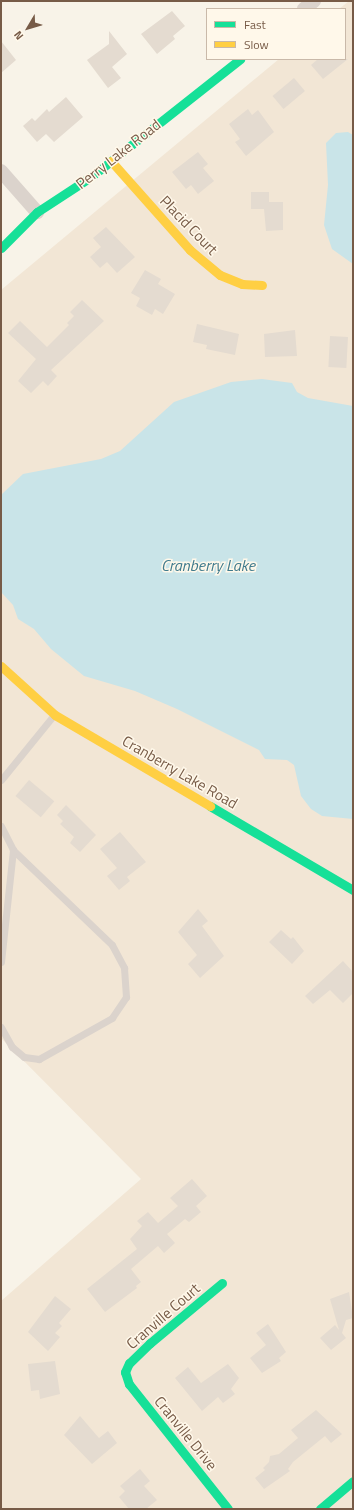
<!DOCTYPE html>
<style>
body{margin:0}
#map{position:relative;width:354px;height:1510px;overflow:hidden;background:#f8f3e8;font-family:"Titillium Web",sans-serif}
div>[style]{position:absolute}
.residential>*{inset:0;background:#f2e6d5}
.water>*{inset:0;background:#c9e4e8}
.building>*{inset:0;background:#e4dbd0;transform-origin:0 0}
.lane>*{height:7px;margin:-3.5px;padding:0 3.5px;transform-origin:3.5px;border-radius:3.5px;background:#dbd3cc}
.street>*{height:14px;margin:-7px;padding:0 7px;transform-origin:7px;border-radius:7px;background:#dbd3cc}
.fast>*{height:9px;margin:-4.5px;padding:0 4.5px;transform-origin:4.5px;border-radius:4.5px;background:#16e098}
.slow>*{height:9px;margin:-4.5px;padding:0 4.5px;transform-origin:4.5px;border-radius:4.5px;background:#ffcf43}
span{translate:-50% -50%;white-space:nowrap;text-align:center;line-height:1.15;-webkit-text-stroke:3px #fff8ea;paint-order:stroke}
.street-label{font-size:15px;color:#775b47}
.water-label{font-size:16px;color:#3f7a8c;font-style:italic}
.frame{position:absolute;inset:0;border:2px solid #775b47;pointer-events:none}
.legend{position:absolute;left:206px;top:8px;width:140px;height:52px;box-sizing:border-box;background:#fff8ea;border:1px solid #c9b9a9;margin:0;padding:5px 7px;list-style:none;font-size:12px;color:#775b47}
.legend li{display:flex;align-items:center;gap:8px;height:20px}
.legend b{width:20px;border:1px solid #c9b9a9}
.north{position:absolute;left:8px;top:8px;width:40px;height:40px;-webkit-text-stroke:3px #fff8ea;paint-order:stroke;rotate:232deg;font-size:11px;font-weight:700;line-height:16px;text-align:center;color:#775b47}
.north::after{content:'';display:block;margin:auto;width:14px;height:18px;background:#775b47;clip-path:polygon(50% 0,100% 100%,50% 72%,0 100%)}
</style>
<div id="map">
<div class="residential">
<div style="clip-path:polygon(349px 1px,353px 1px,353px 1509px,1px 1509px,1px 1301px,141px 1179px,1px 1038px,1px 290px,279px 59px,345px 59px,345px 9px,339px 9px)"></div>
</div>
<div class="water">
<div style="clip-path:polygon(348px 132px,353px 135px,353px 264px,332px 249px,324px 225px,328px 185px,326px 143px,336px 133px)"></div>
<div style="clip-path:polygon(262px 379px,292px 383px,297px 392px,308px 398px,353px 406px,353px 819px,322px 816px,311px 809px,301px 796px,294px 765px,287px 760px,265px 759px,259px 750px,177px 709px,135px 691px,84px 676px,51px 649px,34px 629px,18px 619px,13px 605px,1px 592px,1px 495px,23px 474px,101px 459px,120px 451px,174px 402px,231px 382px)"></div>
</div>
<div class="building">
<div style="clip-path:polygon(172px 11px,185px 26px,173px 36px,175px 39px,157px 54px,141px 34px)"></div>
<div style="clip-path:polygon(109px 31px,127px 54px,112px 67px,121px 78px,108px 88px,87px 60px,109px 44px)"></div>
<div style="clip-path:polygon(1px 41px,16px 60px,1px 73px)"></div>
<div style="clip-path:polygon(318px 59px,348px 59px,323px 79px,311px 65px)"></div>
<div style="left:294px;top:78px;width:17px;height:28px;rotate:50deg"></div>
<div style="clip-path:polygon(66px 97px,83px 117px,54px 142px,46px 134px,37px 142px,23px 126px,32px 118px,35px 121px,47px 109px,49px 112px)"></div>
<div style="clip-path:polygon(248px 109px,252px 115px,258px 110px,274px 132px,246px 156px,235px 142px,240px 139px,229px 124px)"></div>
<div style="clip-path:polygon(198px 152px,208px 164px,203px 168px,214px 181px,198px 194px,191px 185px,186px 189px,172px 172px)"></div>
<div style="clip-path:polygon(251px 192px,269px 192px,269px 202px,283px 202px,283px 230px,266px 231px,264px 209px,251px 209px)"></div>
<div style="clip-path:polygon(106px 227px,135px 257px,117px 273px,107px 262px,100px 268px,90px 257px,101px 247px,93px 238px)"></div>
<div style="clip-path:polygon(145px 270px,161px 279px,158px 284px,175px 294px,163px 314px,155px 309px,152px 315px,136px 306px,140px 298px,131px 293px)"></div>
<div style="clip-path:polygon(82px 300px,104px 321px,51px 370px,57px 376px,48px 386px,43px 381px,31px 393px,18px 381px,36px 359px,8px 333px,20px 321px,47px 347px,69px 325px,67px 323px,74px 316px,70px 312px)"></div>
<div style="clip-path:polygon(197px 324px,239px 334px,235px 355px,206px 349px,207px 345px,193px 342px)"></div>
<div style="clip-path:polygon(295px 330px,297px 356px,265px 357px,264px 334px)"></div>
<div style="left:330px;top:336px;width:18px;height:31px;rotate:3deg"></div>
<div style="left:29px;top:780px;width:33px;height:21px;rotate:40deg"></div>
<div style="clip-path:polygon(66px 805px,96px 835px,80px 852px,70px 843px,74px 837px,60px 824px,63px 821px,57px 815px)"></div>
<div style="clip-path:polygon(120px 832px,146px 862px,127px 877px,130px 881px,119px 890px,107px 876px,117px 868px,100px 849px)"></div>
<div style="clip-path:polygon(198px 909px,208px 921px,202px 926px,224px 956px,200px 978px,188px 964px,197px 955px,178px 932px)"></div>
<div style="clip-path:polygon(281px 930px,291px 939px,293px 937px,304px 951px,292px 964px,269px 942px)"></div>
<div style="clip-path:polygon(343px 961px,353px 972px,353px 993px,343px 1003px,330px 990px,313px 1004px,305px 996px)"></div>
<div style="clip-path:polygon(192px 1179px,207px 1196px,196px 1206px,201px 1212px,189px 1222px,185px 1219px,167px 1234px,175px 1243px,164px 1253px,158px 1246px,131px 1269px,141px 1282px,136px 1286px,137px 1288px,105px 1312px,87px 1289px,137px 1249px,130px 1239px,142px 1226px,137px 1221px,148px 1212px,158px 1223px,178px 1206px,170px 1198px)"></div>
<div style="clip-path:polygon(349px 1292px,353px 1318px,346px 1320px,342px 1333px,346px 1338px,331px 1350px,320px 1338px,335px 1325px,339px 1330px,330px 1299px)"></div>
<div style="clip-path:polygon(55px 1296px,71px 1309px,59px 1323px,62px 1326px,55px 1333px,60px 1337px,48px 1351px,28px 1332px)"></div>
<div style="clip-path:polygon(268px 1324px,286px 1352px,279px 1358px,281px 1361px,262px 1373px,250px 1358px,266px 1345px,256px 1333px)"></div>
<div style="clip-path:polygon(55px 1361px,60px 1394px,40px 1399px,39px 1390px,31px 1391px,28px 1364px)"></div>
<div style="clip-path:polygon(228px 1364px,239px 1378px,231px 1389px,235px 1394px,223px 1403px,218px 1397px,202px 1411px,175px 1378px,188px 1367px,201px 1383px)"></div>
<div style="clip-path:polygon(316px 1410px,342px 1434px,331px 1443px,325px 1436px,293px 1462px,288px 1469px,290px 1471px,264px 1489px,255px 1478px,265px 1470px,263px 1468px,269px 1462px,270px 1456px,279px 1454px,298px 1438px,291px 1430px)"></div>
<div style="clip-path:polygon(80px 1416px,99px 1438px,108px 1431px,117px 1443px,92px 1464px,64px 1435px)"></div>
<div style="clip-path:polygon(140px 1469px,150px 1481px,144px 1486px,157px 1500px,146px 1509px,129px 1509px,119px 1497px,125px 1491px,120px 1486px)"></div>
</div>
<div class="lane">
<div style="left:1px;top:780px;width:82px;rotate:-50.9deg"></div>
<div style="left:1px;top:826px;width:27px;rotate:63deg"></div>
<div style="left:13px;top:850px;width:137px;rotate:43.8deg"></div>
<div style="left:112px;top:945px;width:26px;rotate:62deg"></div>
<div style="left:124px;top:968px;width:29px;rotate:86deg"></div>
<div style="left:126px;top:997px;width:25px;rotate:124deg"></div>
<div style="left:112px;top:1018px;width:84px;rotate:150.7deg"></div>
<div style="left:39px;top:1059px;width:15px;rotate:-172deg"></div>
<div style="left:24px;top:1057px;width:16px;rotate:-140deg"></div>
<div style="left:12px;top:1047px;width:23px;rotate:-119deg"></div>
<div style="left:1px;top:962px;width:113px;rotate:-83.9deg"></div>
</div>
<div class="street">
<div style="left:304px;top:9px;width:13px;rotate:-39deg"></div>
<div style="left:1px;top:171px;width:55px;rotate:48.7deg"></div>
</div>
<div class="fast">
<div style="left:1px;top:248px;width:51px;rotate:-45deg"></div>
<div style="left:37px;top:212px;width:66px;rotate:-33.2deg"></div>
<div style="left:92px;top:176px;width:189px;rotate:-38.3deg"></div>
<div style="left:210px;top:806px;width:166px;rotate:30.4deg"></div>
<div style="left:222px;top:1283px;width:94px;rotate:140.2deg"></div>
<div style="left:150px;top:1343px;width:29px;rotate:136deg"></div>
<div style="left:129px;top:1363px;width:10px;rotate:114deg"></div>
<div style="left:125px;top:1372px;width:13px;rotate:72deg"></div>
<div style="left:129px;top:1384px;width:159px;rotate:51.6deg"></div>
<div style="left:320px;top:1509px;width:43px;rotate:-40.3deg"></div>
</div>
<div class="slow">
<div style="left:111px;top:161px;width:119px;rotate:48.4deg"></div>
<div style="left:190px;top:250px;width:39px;rotate:40deg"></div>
<div style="left:220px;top:275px;width:24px;rotate:22deg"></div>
<div style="left:242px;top:284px;width:20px;rotate:3deg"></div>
<div style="left:1px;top:666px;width:73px;rotate:42.2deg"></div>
<div style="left:55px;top:715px;width:180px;rotate:30.4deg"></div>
</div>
<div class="street-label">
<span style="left:118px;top:154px;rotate:-38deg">Perry Lake Road</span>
<span style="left:189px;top:225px;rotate:46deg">Placid Court</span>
<span style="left:180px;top:772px;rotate:30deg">Cranberry Lake Road</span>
<span style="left:163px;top:1316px;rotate:-41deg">Cranville Court</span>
<span style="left:186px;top:1433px;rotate:51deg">Cranville Drive</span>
</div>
<div class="water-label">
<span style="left:208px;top:565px">Cranberry Lake</span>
</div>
<div class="frame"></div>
<ul class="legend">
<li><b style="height:5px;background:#16e098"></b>Fast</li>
<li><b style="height:5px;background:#ffcf43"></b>Slow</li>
</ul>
<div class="north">N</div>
</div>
